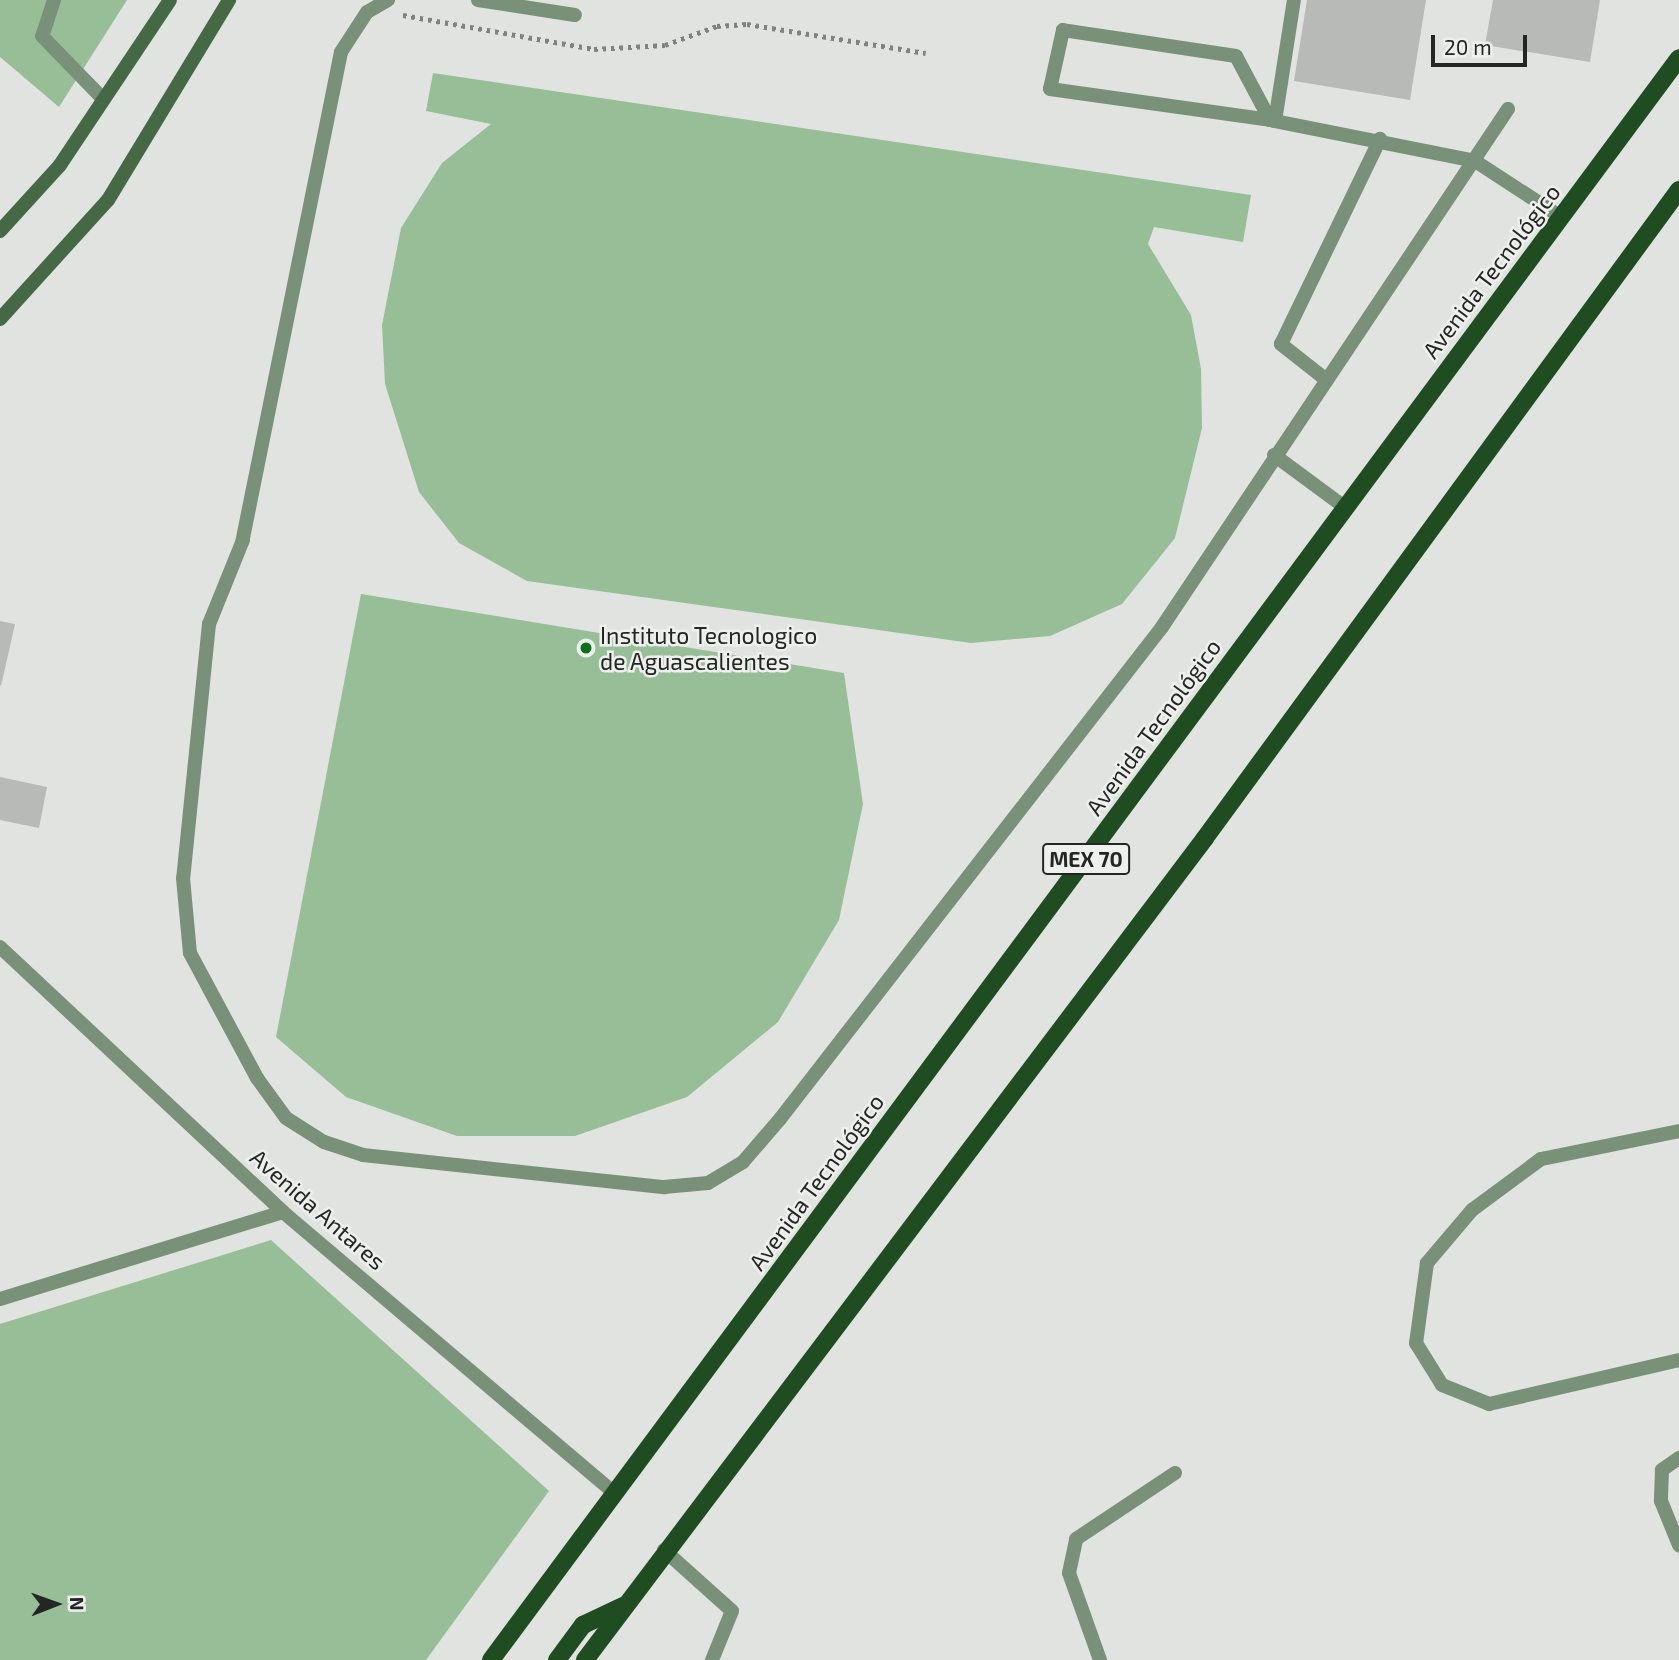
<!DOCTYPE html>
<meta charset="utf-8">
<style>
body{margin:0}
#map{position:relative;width:1679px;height:1660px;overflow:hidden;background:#e0e3e0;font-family:"Exo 2",sans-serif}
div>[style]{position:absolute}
.green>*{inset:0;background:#98be98}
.building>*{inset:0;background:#b7bab7}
.path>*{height:4.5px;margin-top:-2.25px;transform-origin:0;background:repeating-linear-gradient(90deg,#808280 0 3.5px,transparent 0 8.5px)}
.lane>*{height:14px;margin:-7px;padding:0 7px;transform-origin:7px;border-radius:7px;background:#789178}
.street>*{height:14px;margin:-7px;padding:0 7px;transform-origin:7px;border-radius:7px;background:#789178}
.secondary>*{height:14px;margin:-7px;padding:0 7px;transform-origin:7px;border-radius:7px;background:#456945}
.primary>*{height:18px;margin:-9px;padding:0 9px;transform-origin:9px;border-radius:9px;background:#1f4d21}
.dots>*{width:19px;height:19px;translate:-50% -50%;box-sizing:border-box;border:4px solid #edf0ed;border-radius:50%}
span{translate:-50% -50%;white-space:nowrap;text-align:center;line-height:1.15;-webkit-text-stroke:5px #edf0ed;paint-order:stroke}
.shield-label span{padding:2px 5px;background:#edf0ed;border:2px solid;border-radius:5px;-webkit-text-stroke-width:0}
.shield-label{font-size:21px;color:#242524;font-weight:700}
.street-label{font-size:23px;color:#242524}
.poi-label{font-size:23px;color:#242524}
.left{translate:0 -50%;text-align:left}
.north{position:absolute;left:21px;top:1569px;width:70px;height:70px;-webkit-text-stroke:5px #edf0ed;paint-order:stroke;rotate:89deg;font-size:19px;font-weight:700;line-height:28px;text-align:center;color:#242524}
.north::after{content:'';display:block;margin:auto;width:24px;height:32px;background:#242524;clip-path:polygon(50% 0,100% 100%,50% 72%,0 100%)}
.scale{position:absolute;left:1431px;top:35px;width:96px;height:32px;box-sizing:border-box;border:4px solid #242524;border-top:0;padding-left:9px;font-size:21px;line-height:24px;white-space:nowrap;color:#242524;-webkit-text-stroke:5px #edf0ed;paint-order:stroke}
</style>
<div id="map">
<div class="green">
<div style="clip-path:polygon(0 0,127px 0,59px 107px,0 57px)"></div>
<div style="clip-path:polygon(433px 73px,1251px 195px,1243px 242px,1154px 227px,1148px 244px,1191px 315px,1201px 369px,1202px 428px,1175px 538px,1122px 604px,1050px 636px,971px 643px,527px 581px,459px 543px,419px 492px,385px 384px,382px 325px,401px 228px,442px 163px,491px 124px,426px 111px)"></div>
<div style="clip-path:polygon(361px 594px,844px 673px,863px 804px,839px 920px,778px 1022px,687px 1097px,575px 1136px,457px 1136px,346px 1097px,276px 1037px)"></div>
<div style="clip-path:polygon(271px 1240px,549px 1491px,426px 1660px,0 1660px,0 1324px)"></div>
</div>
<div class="building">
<div style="clip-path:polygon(1307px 0,1426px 0,1410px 100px,1294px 81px)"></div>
<div style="clip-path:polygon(1493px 0,1600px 0,1590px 62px,1485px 45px)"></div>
<div style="clip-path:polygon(0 621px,15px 624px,1px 686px,0 685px)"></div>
<div style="clip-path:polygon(0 777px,47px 787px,39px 828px,0 820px)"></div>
</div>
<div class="path">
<div style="left:403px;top:15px;width:194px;rotate:10.1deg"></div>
<div style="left:594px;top:49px;width:71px;rotate:-3.2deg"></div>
<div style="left:665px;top:45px;width:55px;rotate:-20.1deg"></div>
<div style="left:717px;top:26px;width:30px;rotate:-4deg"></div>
<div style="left:747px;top:24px;width:181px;rotate:9.2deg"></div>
</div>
<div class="lane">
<div style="left:54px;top:0;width:38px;rotate:108deg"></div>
<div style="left:42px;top:36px;width:88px;rotate:45.9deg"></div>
<div style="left:388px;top:0;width:24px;rotate:150deg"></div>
<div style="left:367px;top:12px;width:48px;rotate:123deg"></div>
<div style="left:341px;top:52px;width:498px;rotate:101.4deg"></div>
<div style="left:243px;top:540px;width:91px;rotate:112deg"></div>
<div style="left:209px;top:624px;width:255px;rotate:95.8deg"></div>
<div style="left:183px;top:878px;width:75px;rotate:84.7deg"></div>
<div style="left:190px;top:953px;width:142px;rotate:61.8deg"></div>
<div style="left:257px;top:1078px;width:49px;rotate:54.1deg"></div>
<div style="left:286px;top:1118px;width:45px;rotate:32.3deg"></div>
<div style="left:324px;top:1142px;width:41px;rotate:18.4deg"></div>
<div style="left:363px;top:1155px;width:303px;rotate:6.1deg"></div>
<div style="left:664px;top:1187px;width:44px;rotate:-5.2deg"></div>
<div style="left:708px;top:1183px;width:41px;rotate:-31deg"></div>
<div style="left:743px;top:1162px;width:57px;rotate:-49.3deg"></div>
<div style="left:780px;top:1119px;width:623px;rotate:-52.17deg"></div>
<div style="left:1162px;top:627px;width:623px;rotate:-56.26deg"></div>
<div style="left:478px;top:0;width:98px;rotate:8.8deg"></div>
<div style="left:1270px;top:120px;width:72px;rotate:-118deg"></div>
<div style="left:1236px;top:56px;width:175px;rotate:-171.5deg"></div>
<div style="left:1063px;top:30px;width:60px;rotate:102.4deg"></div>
<div style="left:1050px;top:89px;width:222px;rotate:8deg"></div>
<div style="left:1270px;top:120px;width:209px;rotate:11.3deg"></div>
<div style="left:1475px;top:161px;width:103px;rotate:33.1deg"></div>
<div style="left:1275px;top:121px;width:122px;rotate:-81.1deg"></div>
<div style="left:1324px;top:378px;width:55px;rotate:-141.7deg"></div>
<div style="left:1281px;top:344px;width:228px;rotate:-64.2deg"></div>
<div style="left:1274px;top:455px;width:89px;rotate:36.4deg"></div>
<div style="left:1679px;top:1131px;width:141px;rotate:168.5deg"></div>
<div style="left:1541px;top:1159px;width:86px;rotate:143.5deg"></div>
<div style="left:1472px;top:1210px;width:70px;rotate:130.3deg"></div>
<div style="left:1427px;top:1263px;width:81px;rotate:97.8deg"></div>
<div style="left:1416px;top:1343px;width:49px;rotate:58.2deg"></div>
<div style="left:1442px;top:1385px;width:51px;rotate:22deg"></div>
<div style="left:1489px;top:1404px;width:195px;rotate:-13deg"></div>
<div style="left:1679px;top:1458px;width:21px;rotate:145deg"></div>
<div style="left:1662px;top:1470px;width:31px;rotate:92deg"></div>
<div style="left:1661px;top:1501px;width:48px;rotate:67.8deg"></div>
<div style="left:664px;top:1550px;width:91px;rotate:41.9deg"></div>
<div style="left:732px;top:1611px;width:53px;rotate:112.2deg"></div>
<div style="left:1100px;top:1660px;width:92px;rotate:-109.6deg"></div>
<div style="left:1069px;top:1573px;width:35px;rotate:-78deg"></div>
<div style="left:1076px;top:1539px;width:119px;rotate:-33.7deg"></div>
</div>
<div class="street">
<div style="left:0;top:947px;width:388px;rotate:43.1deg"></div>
<div style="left:283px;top:1212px;width:436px;rotate:40.3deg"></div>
<div style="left:0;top:1299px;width:296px;rotate:-17.1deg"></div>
</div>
<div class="secondary">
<div style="left:0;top:231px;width:89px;rotate:-47.7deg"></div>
<div style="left:60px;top:165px;width:198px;rotate:-56.3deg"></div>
<div style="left:0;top:319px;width:161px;rotate:-47.8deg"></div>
<div style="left:108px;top:200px;width:234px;rotate:-58.8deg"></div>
</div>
<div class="primary">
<div style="left:491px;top:1660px;width:1994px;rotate:-53.44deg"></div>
<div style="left:557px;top:1660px;width:44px;rotate:-53.4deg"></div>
<div style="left:583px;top:1625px;width:44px;rotate:-25.4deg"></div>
<div style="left:585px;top:1660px;width:1030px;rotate:-52.97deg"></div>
<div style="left:1205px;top:838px;width:803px;rotate:-53.82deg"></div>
</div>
<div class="dots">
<div style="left:586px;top:648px;background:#0e6f1d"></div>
</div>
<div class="shield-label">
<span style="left:1086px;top:859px">MEX 70</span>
</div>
<div class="street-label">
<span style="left:1491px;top:271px;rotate:-53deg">Avenida Tecnológico</span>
<span style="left:1153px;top:727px;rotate:-54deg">Avenida Tecnológico</span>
<span style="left:816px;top:1182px;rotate:-54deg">Avenida Tecnológico</span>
<span style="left:318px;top:1209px;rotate:41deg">Avenida Antares</span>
</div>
<div class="poi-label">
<span class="left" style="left:600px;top:648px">Instituto Tecnologico<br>de Aguascalientes</span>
</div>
<div class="north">N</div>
<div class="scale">20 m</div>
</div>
